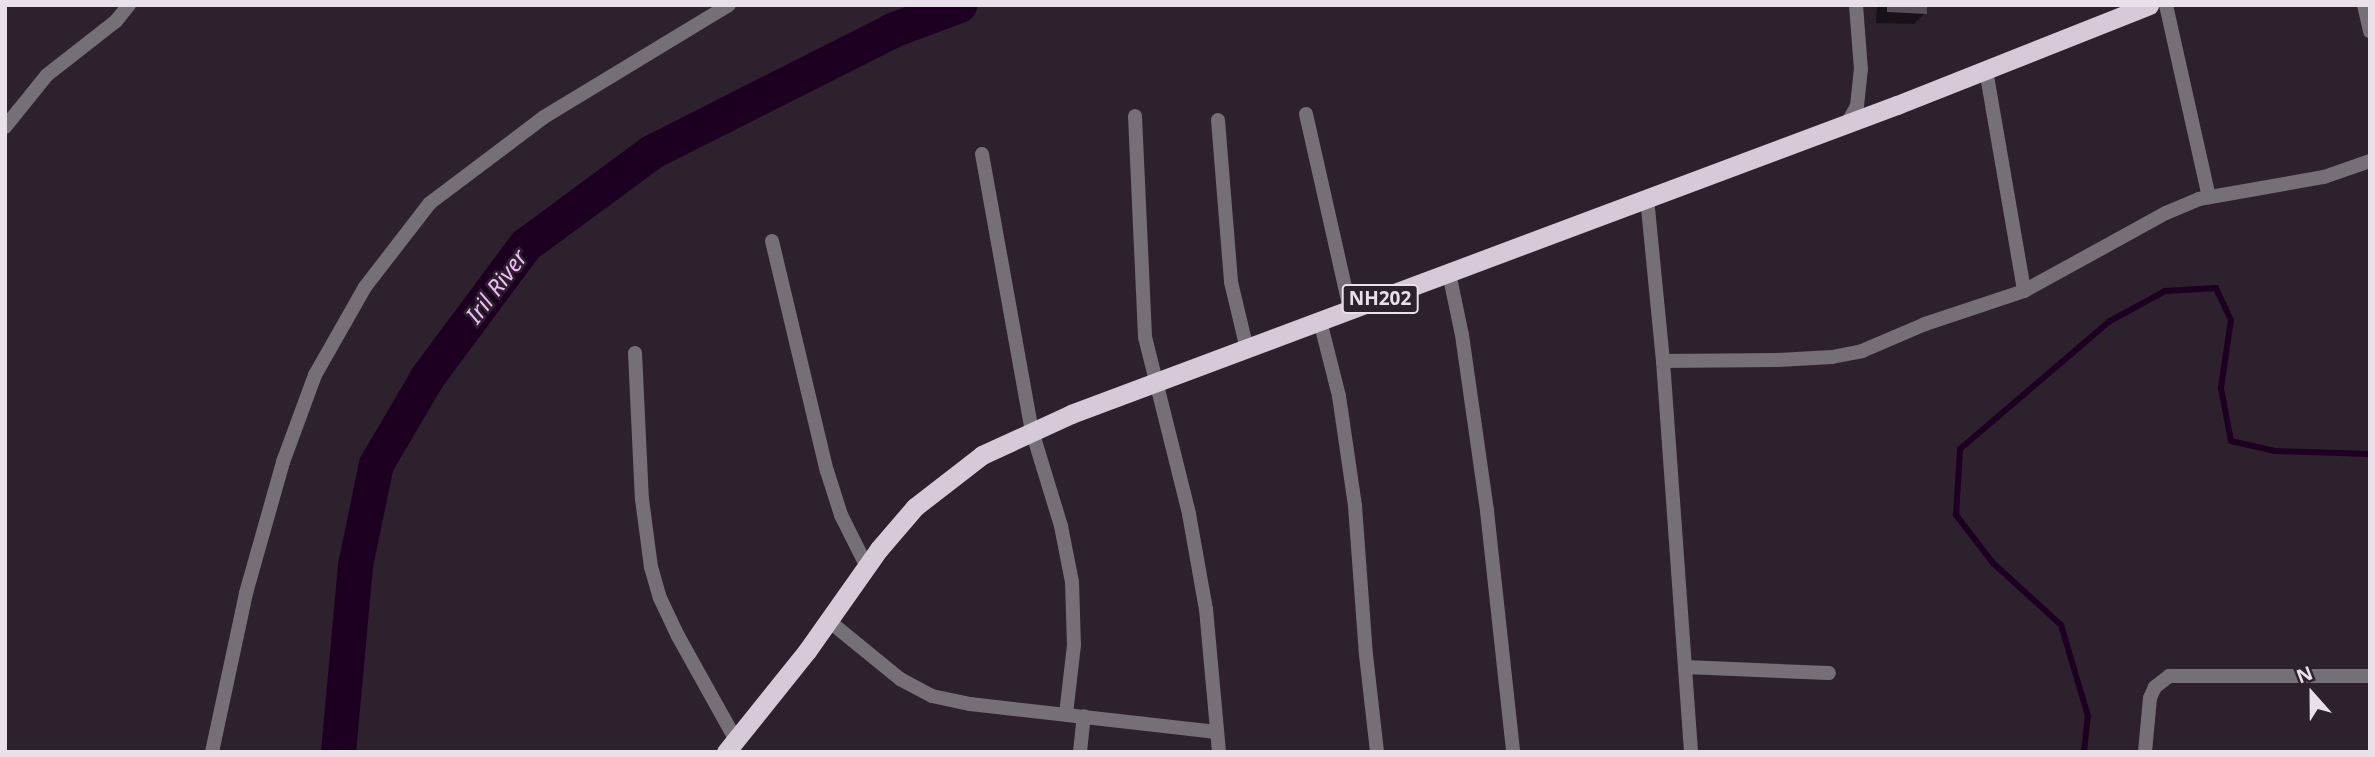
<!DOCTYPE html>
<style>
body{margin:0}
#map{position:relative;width:2375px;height:757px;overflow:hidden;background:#2c212d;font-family:"Noto Sans",sans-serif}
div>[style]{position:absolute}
.shadow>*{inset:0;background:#0007}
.stream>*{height:6px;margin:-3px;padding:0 3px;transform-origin:3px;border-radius:3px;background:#1d0021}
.river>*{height:35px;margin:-17.5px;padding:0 17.5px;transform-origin:17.5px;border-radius:17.5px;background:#1d0021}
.building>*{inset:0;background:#584c5a}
.minor>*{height:14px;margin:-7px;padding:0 7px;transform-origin:7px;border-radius:7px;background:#756f76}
.trunk>*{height:19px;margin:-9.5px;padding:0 9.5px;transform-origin:9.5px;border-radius:9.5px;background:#d7cad8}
span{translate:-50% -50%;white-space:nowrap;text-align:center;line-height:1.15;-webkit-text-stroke:5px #2c212d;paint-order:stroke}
.shield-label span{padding:2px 5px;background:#2c212d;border:2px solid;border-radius:5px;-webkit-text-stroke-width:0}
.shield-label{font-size:19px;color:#e8e1e9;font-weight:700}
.water-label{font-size:23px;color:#f1baf8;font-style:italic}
.frame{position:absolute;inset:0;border:7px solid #e8e1e9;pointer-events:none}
.north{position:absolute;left:2277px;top:659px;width:70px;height:70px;-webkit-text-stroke:5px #2c212d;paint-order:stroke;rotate:339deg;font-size:19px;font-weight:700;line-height:28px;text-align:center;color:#e8e1e9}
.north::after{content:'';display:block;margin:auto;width:24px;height:32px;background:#e8e1e9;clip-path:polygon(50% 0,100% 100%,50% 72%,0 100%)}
</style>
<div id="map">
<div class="shadow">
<div style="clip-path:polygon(1877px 5px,1926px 5px,1925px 13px,1914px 24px,1876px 23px)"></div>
</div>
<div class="stream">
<div style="left:2084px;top:752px;width:36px;rotate:-84deg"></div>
<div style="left:2088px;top:716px;width:95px;rotate:-106.5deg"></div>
<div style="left:2061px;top:625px;width:92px;rotate:-137.6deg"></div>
<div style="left:1993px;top:563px;width:61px;rotate:-127.6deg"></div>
<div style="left:1956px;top:515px;width:66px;rotate:-86.5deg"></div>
<div style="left:1960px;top:449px;width:197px;rotate:-40.5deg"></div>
<div style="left:2110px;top:321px;width:63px;rotate:-28.6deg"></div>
<div style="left:2165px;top:291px;width:51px;rotate:-3.4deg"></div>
<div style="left:2216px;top:288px;width:35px;rotate:65deg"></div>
<div style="left:2231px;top:320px;width:69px;rotate:98.4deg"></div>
<div style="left:2221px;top:388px;width:54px;rotate:79.3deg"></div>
<div style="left:2231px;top:441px;width:45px;rotate:12.8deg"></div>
<div style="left:2275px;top:451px;width:95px;rotate:1.8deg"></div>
</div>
<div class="river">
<div style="left:338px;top:752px;width:188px;rotate:-84.8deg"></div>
<div style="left:355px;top:565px;width:103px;rotate:-78.3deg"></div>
<div style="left:376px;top:464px;width:101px;rotate:-59.6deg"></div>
<div style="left:427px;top:377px;width:164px;rotate:-53.4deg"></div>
<div style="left:525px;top:245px;width:157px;rotate:-36.4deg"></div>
<div style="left:651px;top:152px;width:270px;rotate:-26.8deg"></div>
<div style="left:892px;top:30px;width:72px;rotate:-20.5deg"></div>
</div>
<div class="building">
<div style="clip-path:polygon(1887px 5px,1927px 5px,1927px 14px,1887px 12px)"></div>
</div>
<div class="minor">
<div style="left:2166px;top:5px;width:197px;rotate:77.4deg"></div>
<div style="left:2364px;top:5px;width:27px;rotate:77deg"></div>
<div style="left:1986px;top:70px;width:224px;rotate:80.2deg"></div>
<div style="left:1306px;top:114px;width:201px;rotate:77.3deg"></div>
<div style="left:1135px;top:116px;width:221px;rotate:87.4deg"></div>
<div style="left:1145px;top:337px;width:182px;rotate:76deg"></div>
<div style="left:1189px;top:514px;width:97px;rotate:79.9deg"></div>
<div style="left:1206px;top:609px;width:144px;rotate:84.8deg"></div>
<div style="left:1218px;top:120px;width:163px;rotate:85.4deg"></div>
<div style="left:1231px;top:282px;width:69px;rotate:76.6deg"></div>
<div style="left:1847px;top:124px;width:21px;rotate:-61deg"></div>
<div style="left:1857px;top:106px;width:36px;rotate:-84deg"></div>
<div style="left:1861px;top:70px;width:65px;rotate:-94.4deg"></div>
<div style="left:5px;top:127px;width:67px;rotate:-51.1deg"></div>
<div style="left:47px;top:75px;width:88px;rotate:-38deg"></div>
<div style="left:116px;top:21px;width:21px;rotate:-51deg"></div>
<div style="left:982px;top:154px;width:281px;rotate:79.8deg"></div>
<div style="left:1032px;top:431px;width:99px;rotate:73deg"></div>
<div style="left:1061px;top:526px;width:57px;rotate:78.9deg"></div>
<div style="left:1072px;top:582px;width:63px;rotate:88.2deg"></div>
<div style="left:1074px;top:645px;width:69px;rotate:96.6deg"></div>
<div style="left:1647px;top:198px;width:164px;rotate:84.4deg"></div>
<div style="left:1663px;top:361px;width:392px;rotate:85.9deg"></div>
<div style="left:772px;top:241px;width:236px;rotate:76.6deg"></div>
<div style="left:827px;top:471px;width:46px;rotate:72.3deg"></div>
<div style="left:841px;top:515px;width:58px;rotate:63.4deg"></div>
<div style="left:1449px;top:273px;width:63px;rotate:78.2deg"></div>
<div style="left:1462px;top:335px;width:178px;rotate:81.9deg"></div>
<div style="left:1487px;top:511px;width:242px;rotate:83.8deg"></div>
<div style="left:1320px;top:321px;width:77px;rotate:75.8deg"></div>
<div style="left:1339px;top:396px;width:111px;rotate:81.7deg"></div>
<div style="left:1355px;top:506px;width:149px;rotate:85.8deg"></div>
<div style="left:1366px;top:655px;width:98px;rotate:83.5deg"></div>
<div style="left:635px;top:353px;width:146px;rotate:87.3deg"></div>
<div style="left:642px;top:499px;width:69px;rotate:82.5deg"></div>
<div style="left:651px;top:567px;width:32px;rotate:74deg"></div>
<div style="left:660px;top:598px;width:42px;rotate:64.7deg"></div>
<div style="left:678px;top:636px;width:119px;rotate:60.9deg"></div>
<div style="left:1663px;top:361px;width:114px;rotate:-0.5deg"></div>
<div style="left:1777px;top:360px;width:55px;rotate:-3.1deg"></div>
<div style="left:1832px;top:357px;width:31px;rotate:-11deg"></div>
<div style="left:1862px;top:351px;width:69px;rotate:-23.2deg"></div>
<div style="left:1925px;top:324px;width:104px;rotate:-18.4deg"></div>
<div style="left:2024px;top:291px;width:162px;rotate:-28.8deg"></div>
<div style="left:2166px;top:213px;width:36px;rotate:-23deg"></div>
<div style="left:2199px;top:199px;width:127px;rotate:-10deg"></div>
<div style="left:2324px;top:177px;width:49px;rotate:-19.2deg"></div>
<div style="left:829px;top:621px;width:92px;rotate:39.2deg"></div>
<div style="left:900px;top:679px;width:36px;rotate:28deg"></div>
<div style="left:932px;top:696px;width:39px;rotate:12deg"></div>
<div style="left:970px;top:704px;width:248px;rotate:6.5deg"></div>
<div style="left:1685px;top:667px;width:144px;rotate:2.4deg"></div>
<div style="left:212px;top:752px;width:163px;rotate:-77.9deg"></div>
<div style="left:246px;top:593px;width:136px;rotate:-74.2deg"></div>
<div style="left:283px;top:462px;width:93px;rotate:-69.8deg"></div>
<div style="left:315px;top:375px;width:101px;rotate:-60.4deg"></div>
<div style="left:365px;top:287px;width:106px;rotate:-52.3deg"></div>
<div style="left:430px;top:203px;width:143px;rotate:-37deg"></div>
<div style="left:544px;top:117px;width:216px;rotate:-31.2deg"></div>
<div style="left:1080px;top:752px;width:36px;rotate:-84deg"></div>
<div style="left:2145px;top:752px;width:54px;rotate:-84.7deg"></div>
<div style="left:2150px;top:698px;width:12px;rotate:-66deg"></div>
<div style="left:2155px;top:687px;width:18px;rotate:-38deg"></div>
<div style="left:2169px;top:676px;width:201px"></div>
</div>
<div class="trunk">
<div style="left:726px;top:752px;width:129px;rotate:-51.3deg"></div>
<div style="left:807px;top:651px;width:125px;rotate:-54.8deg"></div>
<div style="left:879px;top:549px;width:55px;rotate:-49.4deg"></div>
<div style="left:915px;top:507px;width:85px;rotate:-37.8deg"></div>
<div style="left:982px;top:455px;width:98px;rotate:-24.7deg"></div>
<div style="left:1071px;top:414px;width:882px;rotate:-20.51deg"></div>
<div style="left:1897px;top:105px;width:271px;rotate:-21.6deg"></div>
</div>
<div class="shield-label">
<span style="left:1380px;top:299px">NH202</span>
</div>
<div class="water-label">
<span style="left:496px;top:286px;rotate:-53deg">Iril River</span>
</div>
<div class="frame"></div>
<div class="north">N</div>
</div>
